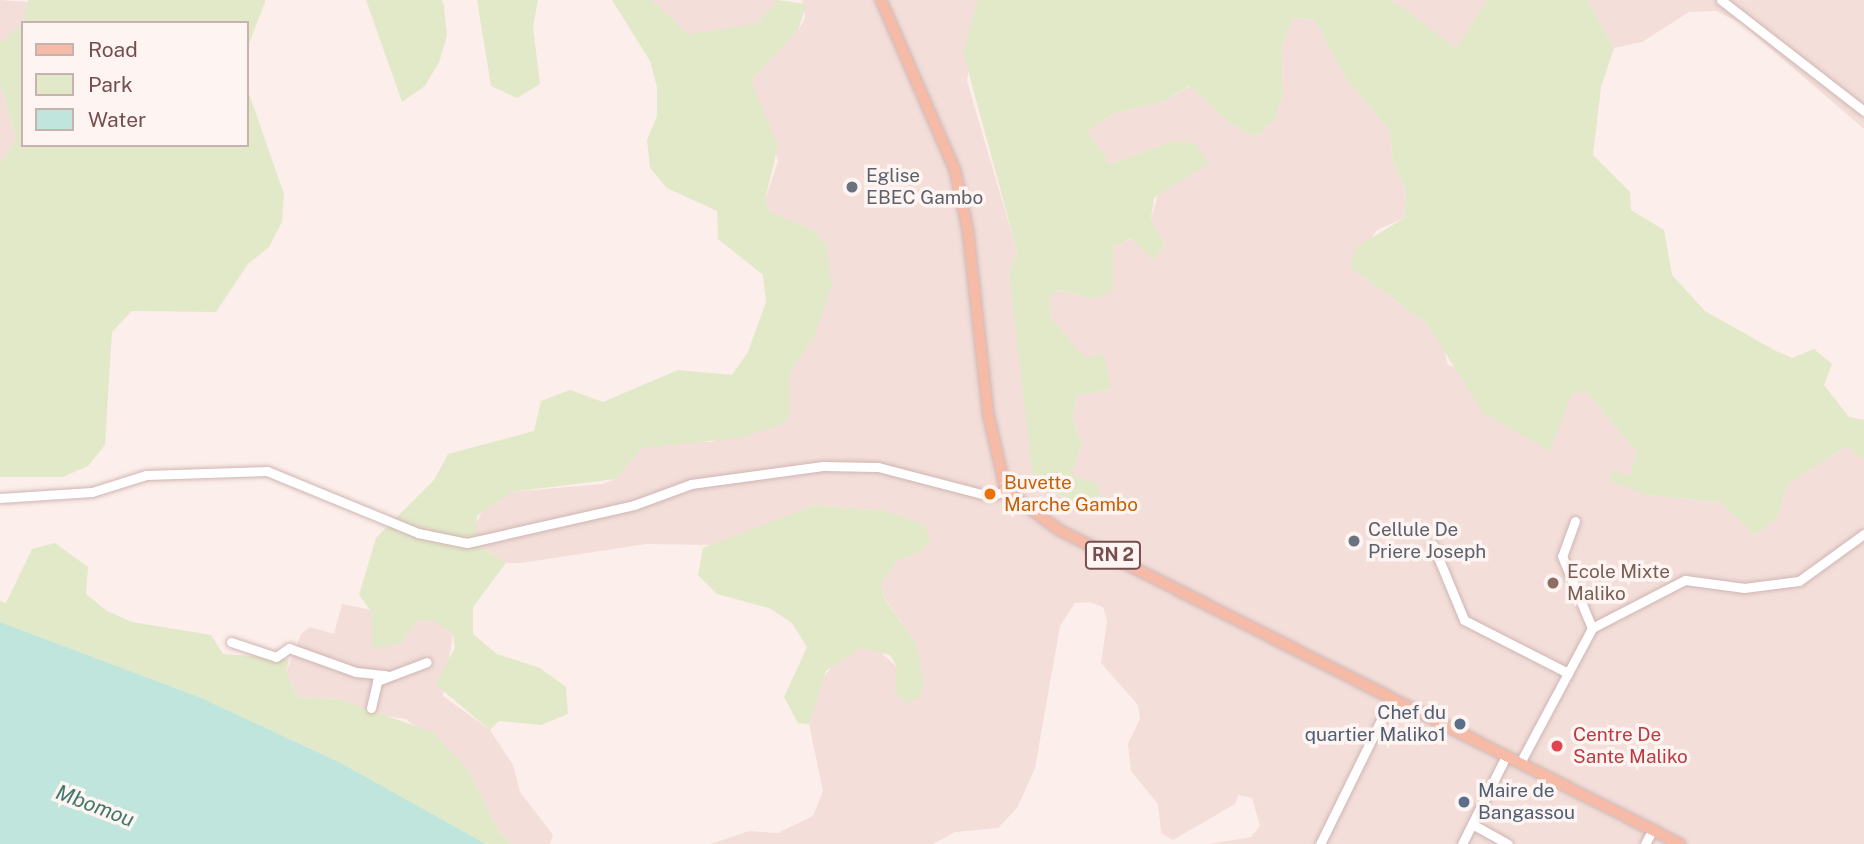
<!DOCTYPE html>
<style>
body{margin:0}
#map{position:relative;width:1864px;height:844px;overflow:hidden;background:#fceeea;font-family:"Public Sans",sans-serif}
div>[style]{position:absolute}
.residential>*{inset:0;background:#f3ded9}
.green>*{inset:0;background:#e2e9c9}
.water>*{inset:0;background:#bfe5dc}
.roads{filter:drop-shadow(0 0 2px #cfb5b3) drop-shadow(0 0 2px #cfb5b3)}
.minor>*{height:9px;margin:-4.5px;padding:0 4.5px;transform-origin:4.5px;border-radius:4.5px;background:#fff}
.major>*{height:10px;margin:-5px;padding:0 5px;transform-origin:5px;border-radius:5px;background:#f6bba7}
.dots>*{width:19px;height:19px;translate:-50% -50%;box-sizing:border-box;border:4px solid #fef4f1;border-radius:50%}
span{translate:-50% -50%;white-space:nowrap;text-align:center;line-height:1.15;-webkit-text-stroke:7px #fef4f1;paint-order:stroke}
.shield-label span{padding:2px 5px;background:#fef4f1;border:2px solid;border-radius:5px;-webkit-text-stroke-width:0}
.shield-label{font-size:18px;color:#754f4f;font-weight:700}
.worship-label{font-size:19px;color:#5b616d}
.left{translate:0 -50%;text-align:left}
.food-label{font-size:19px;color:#c56008}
.education-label{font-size:19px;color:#785e54}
.service-label{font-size:19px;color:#4e5e75}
.right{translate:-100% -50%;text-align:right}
.health-label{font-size:19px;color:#be3a42}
.water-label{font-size:21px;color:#42796e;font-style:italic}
.legend{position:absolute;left:21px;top:21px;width:228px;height:126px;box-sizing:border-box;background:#fef4f1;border:2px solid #c7b2b0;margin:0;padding:9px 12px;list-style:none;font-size:21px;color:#754f4f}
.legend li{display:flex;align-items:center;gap:14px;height:35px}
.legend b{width:35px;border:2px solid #c7b2b0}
</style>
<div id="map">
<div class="residential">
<div style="clip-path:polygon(0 0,29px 2px,21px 29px,0 43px)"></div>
<div style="clip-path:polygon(652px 0,778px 0,757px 24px,717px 35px,688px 34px)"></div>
<div style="clip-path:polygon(802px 0,978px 0,967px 81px,1017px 251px,1009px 273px,1044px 487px,1083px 507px,1101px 503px,1071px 475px,1082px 444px,1073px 419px,1077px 395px,1111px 390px,1051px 318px,1049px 299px,1057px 290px,1094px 299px,1113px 247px,1133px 238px,1153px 260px,1165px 246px,1151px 219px,1173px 141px,1110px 164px,1087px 131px,1115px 113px,1162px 102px,1191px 86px,1230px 124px,1256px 137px,1276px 118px,1283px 96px,1282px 46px,1293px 18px,1315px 20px,1346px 79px,1390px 131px,1393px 162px,1406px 191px,1404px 218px,1377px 230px,1351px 268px,1427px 324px,1442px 343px,1448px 365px,1572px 394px,1585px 391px,1637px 452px,1630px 477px,1646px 495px,1720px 502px,1755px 535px,1777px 518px,1788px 484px,1847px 446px,1864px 460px,1864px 844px,1209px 844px,1251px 837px,1260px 826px,1252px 798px,1238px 795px,1235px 804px,1173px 840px,1161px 833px,1158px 804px,1131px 771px,1128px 744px,1140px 719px,1138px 705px,1101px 663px,1107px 621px,1103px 607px,1089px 602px,1075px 603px,1060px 626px,1035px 768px,1017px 808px,998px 828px,955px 832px,933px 844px,711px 844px,749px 831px,778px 833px,813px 816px,823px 791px,809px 724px,819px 683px,836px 661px,860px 648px,875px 647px,897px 667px,916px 643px,884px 597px,882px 583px,897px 561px,923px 551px,885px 511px,815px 505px,717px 545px,646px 544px,521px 563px,506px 563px,475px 543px,473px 529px,486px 505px,511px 492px,602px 484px,616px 479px,642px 448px,669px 441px,711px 442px,790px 416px,790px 372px,814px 337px,809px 228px,770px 213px,765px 200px,778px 161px,751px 80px,798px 31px,805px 18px)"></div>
<div style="clip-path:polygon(1391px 0,1487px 0,1456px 49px)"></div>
<div style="clip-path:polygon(1588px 0,1864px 0,1864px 129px,1741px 23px,1716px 11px,1689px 12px,1642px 42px,1614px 48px)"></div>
<div style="clip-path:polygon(0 83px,16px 138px,0 164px)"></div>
<div style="clip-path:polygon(342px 604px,372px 610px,372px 648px,401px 643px,417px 621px,431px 620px,453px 634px,443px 696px,490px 730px,513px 765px,520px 792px,553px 835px,550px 844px,512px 844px,499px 832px,469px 771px,406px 719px,364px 712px,339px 699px,298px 697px,286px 672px,301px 634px,310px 627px,334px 634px)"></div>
</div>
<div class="green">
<div style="clip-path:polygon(28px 0,265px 0,265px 2px,247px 49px,247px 23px,23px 23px)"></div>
<div style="clip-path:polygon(366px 0,442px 0,444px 6px,447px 36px,439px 62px,425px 86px,402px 102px)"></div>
<div style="clip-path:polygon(477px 0,538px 0,533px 27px,540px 84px,517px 98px,491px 86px)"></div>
<div style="clip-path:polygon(612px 0,652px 0,688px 34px,757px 24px,778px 0,806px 4px,798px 31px,751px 80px,778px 146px,765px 200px,770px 212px,809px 228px,826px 243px,832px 284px,814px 337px,790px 372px,790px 416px,780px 425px,739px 438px,642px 448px,616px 479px,511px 492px,477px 516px,475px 543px,506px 563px,473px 607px,473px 634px,497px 654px,540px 668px,566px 687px,568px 714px,541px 725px,499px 721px,490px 730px,435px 684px,455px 648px,453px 634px,431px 620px,417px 621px,401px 643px,372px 649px,371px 611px,359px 595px,376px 538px,434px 480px,448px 454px,534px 431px,541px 401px,570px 390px,603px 402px,678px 370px,732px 375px,748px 352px,766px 302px,763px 275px,718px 239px,717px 211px,667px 188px,650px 168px,647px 140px,657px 116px,657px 87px,650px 61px)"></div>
<div style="clip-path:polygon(978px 0,1391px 0,1456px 48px,1487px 0,1588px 0,1614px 48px,1601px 87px,1593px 155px,1630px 192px,1631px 210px,1664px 230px,1672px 275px,1705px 311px,1774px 350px,1792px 358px,1814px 349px,1832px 364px,1824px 385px,1849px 417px,1864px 420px,1864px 460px,1847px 446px,1788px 484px,1777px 518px,1755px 535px,1720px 502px,1646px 495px,1609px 480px,1613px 471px,1630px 476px,1637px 452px,1585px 391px,1572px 394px,1550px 451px,1483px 413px,1427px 324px,1351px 268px,1355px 248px,1404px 218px,1406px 191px,1393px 162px,1390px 131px,1346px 79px,1315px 20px,1293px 18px,1282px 46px,1283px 95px,1276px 118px,1256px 137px,1230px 124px,1190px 86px,1162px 102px,1115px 113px,1087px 131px,1110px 164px,1173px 141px,1196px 144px,1209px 163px,1154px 198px,1151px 219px,1165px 246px,1153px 260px,1132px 238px,1113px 247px,1113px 291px,1094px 299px,1058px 290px,1049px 299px,1051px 318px,1085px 358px,1104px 354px,1111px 390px,1077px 395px,1073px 419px,1082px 444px,1071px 475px,1097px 483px,1102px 503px,1084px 507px,1044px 487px,1032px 471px,1009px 273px,1017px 251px,963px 52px)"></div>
<div style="clip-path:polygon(23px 23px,23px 145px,247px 145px,247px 88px,284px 194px,282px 222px,269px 247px,248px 264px,216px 312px,132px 311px,112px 332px,105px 445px,88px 466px,63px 477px,0 477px,0 164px,16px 138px,0 83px,0 43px)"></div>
<div style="clip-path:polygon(815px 505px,885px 511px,925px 525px,930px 539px,923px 551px,897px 561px,882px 583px,884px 598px,916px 643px,924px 684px,920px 697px,907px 703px,895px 694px,897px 667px,890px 655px,860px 648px,826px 671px,809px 724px,798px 723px,784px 697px,807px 647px,792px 623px,769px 608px,717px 594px,698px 575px,703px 548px)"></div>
<div style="clip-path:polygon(55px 543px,88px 567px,86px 594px,107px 611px,132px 622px,211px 635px,223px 654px,289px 659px,286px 672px,298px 697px,339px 699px,432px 732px,469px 771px,499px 832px,512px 844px,486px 844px,341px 763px,199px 697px,0 622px,0 601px,6px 603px,32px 549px)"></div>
</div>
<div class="water">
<div style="clip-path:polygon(0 622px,199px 697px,341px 763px,486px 844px,0 844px)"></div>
</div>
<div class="roads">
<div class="minor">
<div style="left:1721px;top:0;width:181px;rotate:37.8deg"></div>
<div style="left:0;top:498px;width:92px;rotate:-3.7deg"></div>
<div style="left:92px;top:492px;width:57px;rotate:-17.5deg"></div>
<div style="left:146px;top:475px;width:121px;rotate:-1.9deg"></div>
<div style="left:267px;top:471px;width:163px;rotate:22.3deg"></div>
<div style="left:418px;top:533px;width:50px;rotate:11.5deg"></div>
<div style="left:467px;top:543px;width:171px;rotate:-12.8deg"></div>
<div style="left:634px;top:505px;width:61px;rotate:-20.2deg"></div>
<div style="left:691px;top:484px;width:133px;rotate:-7.8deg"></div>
<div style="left:823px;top:466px;width:55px;rotate:1deg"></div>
<div style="left:878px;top:467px;width:115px;rotate:14.6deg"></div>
<div style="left:989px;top:496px;width:18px;rotate:-16deg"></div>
<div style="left:1575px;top:521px;width:37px;rotate:110deg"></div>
<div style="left:1562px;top:556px;width:78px;rotate:67.4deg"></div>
<div style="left:1433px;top:545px;width:81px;rotate:67.5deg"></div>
<div style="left:1464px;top:620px;width:117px;rotate:27deg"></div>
<div style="left:231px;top:642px;width:47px;rotate:18.4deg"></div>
<div style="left:276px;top:657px;width:16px;rotate:-35deg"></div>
<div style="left:289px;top:648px;width:71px;rotate:19.7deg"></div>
<div style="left:356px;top:672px;width:30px;rotate:6deg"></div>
<div style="left:371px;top:708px;width:28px;rotate:-77deg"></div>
<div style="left:377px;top:681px;width:53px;rotate:-20.8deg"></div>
<div style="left:1520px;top:763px;width:153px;rotate:-61.9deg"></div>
<div style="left:1592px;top:628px;width:105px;rotate:-27.3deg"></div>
<div style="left:1685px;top:580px;width:60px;rotate:7.7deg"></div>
<div style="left:1744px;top:588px;width:55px;rotate:-7.3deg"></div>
<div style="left:1799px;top:581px;width:80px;rotate:-35.9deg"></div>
<div style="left:1472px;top:824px;width:41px;rotate:29.1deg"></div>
<div style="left:1320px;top:844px;width:161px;rotate:-63.8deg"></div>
<div style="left:1462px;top:844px;width:98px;rotate:-63.4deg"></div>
<div style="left:1645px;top:844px;width:15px;rotate:-62deg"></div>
</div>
<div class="major">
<div style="left:881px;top:0;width:185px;rotate:66.5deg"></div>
<div style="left:955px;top:170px;width:62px;rotate:78deg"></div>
<div style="left:968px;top:231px;width:183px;rotate:83.7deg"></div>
<div style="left:988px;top:413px;width:80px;rotate:77deg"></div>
<div style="left:1006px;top:491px;width:66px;rotate:36.3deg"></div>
<div style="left:1059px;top:530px;width:696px;rotate:26.82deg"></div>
</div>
</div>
<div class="dots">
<div style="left:852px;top:187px;background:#6b7280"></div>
<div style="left:990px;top:494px;background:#e8710a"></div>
<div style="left:1354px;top:541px;background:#6b7280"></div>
<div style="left:1553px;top:583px;background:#8d6e63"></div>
<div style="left:1460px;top:724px;background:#5c6f8a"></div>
<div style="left:1557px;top:746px;background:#e0444e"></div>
<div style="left:1464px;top:802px;background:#5c6f8a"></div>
</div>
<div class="shield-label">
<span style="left:1113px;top:555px">RN 2</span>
</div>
<div class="worship-label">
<span class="left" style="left:866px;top:187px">Eglise<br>EBEC Gambo</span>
<span class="left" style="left:1368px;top:541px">Cellule De<br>Priere Joseph</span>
</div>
<div class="food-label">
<span class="left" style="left:1004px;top:494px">Buvette<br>Marche Gambo</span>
</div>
<div class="education-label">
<span class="left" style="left:1567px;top:583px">Ecole Mixte<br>Maliko</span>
</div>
<div class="service-label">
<span class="right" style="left:1446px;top:724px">Chef du<br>quartier Maliko1</span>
<span class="left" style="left:1478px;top:802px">Maire de<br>Bangassou</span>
</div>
<div class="health-label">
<span class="left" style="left:1573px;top:746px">Centre De<br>Sante Maliko</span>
</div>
<div class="water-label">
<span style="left:95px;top:806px;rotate:21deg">Mbomou</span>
</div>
<ul class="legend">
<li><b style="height:9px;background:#f6bba7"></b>Road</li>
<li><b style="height:19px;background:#e2e9c9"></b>Park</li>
<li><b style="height:19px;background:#bfe5dc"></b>Water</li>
</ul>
</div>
